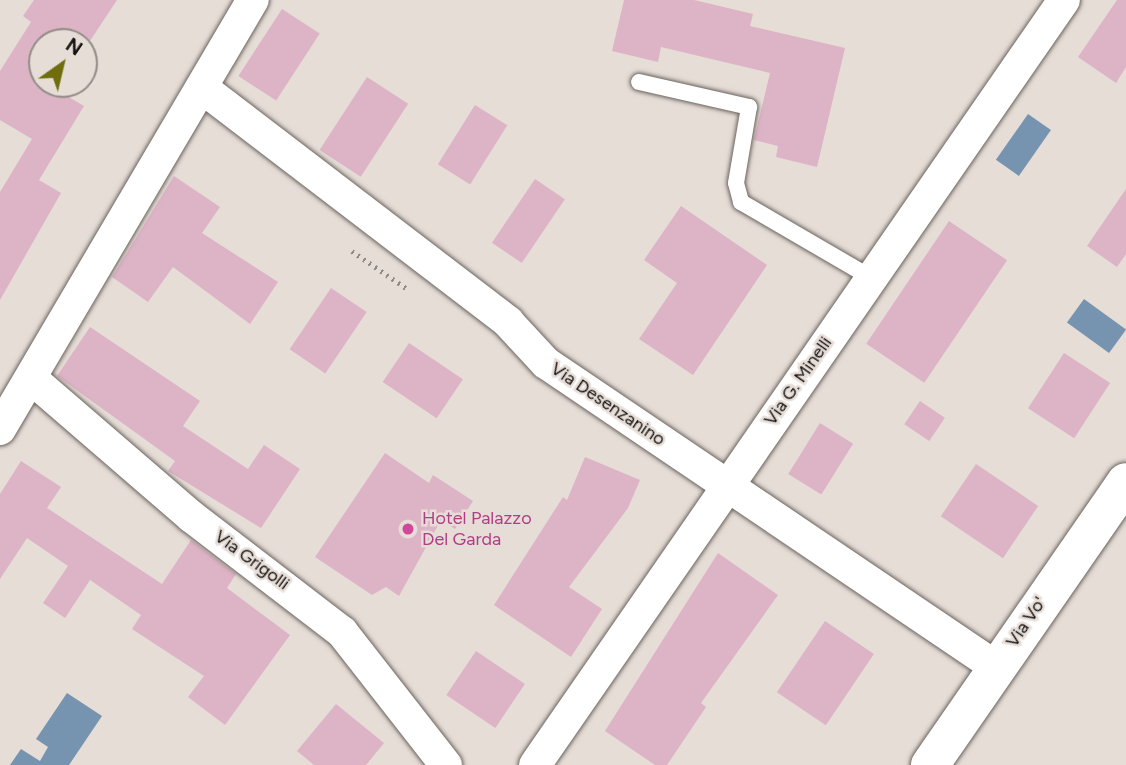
<!DOCTYPE html>
<style>
body{margin:0}
#map{position:relative;width:1126px;height:765px;overflow:hidden;background:#e6ddd7;font-family:Figtree,sans-serif}
div>[style]{position:absolute}
.water>*{inset:0;background:#7693b0;transform-origin:0 0}
.building>*{inset:0;background:#ddb3c6;transform-origin:0 0}
.path>*{height:4.5px;margin-top:-2.25px;transform-origin:0;background:repeating-linear-gradient(90deg,#918b87 0 2px,transparent 0 7px)}
.roads{filter:drop-shadow(0 0 2px #6b635e) drop-shadow(0 0 2px #6b635e)}
.service>*{height:16px;margin:-8px;padding:0 8px;transform-origin:8px;border-radius:8px;background:#fff}
.minor>*{height:32px;margin:-16px;padding:0 16px;transform-origin:16px;border-radius:16px;background:#fff}
.tertiary>*{height:38px;margin:-19px;padding:0 19px;transform-origin:19px;border-radius:19px;background:#fff}
.dots>*{width:19px;height:19px;translate:-50% -50%;box-sizing:border-box;border:4px solid #e6ddd7;border-radius:50%}
span{translate:-50% -50%;white-space:nowrap;text-align:center;line-height:1.15;-webkit-text-stroke:5px #e6ddd7;paint-order:stroke}
.street-label{font-size:18px;color:#161312}
.hotel-label{font-size:18px;color:#b23c85}
.left{translate:0 -50%;text-align:left}
.north{position:absolute;left:28px;top:28px;width:70px;height:70px;box-sizing:border-box;background:#e6ddd7;border:2px solid #938c88;border-radius:50%;rotate:34deg;font-size:19px;font-weight:700;line-height:28px;text-align:center;color:#161312}
.north::after{content:'';display:block;margin:auto;width:24px;height:32px;background:#6f6d0e;clip-path:polygon(50% 0,100% 100%,50% 72%,0 100%)}
</style>
<div id="map">
<div class="water">
<div style="left:1028px;top:114px;width:28px;height:56px;rotate:35deg"></div>
<div style="left:1084px;top:299px;width:52px;height:29px;rotate:36deg"></div>
<div style="clip-path:polygon(67px 693px,102px 716px,69px 765px,10px 765px,21px 749px,40px 761px,48px 747px,36px 739px)"></div>
</div>
<div class="building">
<div style="clip-path:polygon(34px 0,117px 0,84px 50px,84px 42px,42px 42px,42px 84px,61px 84px,57px 90px,84px 106px,39px 180px,61px 193px,0 300px,0 192px,32px 139px,0 120px,0 71px,31px 22px,23px 16px)"></div>
<div style="clip-path:polygon(624px 0,694px 0,753px 14px,750px 26px,845px 48px,817px 167px,776px 157px,778px 146px,754px 140px,770px 73px,661px 47px,658px 62px,612px 51px)"></div>
<div style="clip-path:polygon(1117px 0,1126px 0,1126px 67px,1116px 83px,1078px 57px)"></div>
<div style="left:282px;top:9px;width:45px;height:80px;rotate:33deg"></div>
<div style="left:367px;top:77px;width:49px;height:87px;rotate:33deg"></div>
<div style="left:475px;top:105px;width:38px;height:70px;rotate:32deg"></div>
<div style="clip-path:polygon(174px 176px,220px 207px,202px 233px,278px 282px,250px 324px,173px 267px,148px 302px,112px 277px)"></div>
<div style="left:535px;top:179px;width:36px;height:77px;rotate:34deg"></div>
<div style="clip-path:polygon(1126px 189px,1126px 254px,1117px 267px,1087px 246px)"></div>
<div style="clip-path:polygon(681px 206px,767px 265px,693px 375px,639px 339px,677px 283px,644px 260px)"></div>
<div style="left:949px;top:221px;width:70px;height:148px;rotate:34deg"></div>
<div style="left:331px;top:288px;width:43px;height:74px;rotate:34deg"></div>
<div style="clip-path:polygon(90px 327px,200px 401px,183px 426px,248px 469px,264px 445px,300px 469px,261px 528px,168px 471px,175px 461px,57px 376px)"></div>
<div style="left:409px;top:343px;width:65px;height:47px;rotate:34deg"></div>
<div style="left:1064px;top:353px;width:55px;height:66px;rotate:33deg"></div>
<div style="left:920px;top:401px;width:30px;height:28px;rotate:34deg"></div>
<div style="left:820px;top:423px;width:39px;height:60px;rotate:32deg"></div>
<div style="clip-path:polygon(385px 453px,429px 483px,433px 475px,473px 501px,455px 529px,441px 520px,399px 596px,386px 587px,372px 595px,315px 557px)"></div>
<div style="clip-path:polygon(585px 457px,640px 480px,628px 508px,569px 587px,602px 609px,571px 657px,494px 605px,563px 497px,567px 500px)"></div>
<div style="clip-path:polygon(21px 461px,61px 487px,47px 508px,162px 584px,191px 540px,236px 574px,227px 588px,290px 635px,225px 725px,188px 697px,204px 676px,132px 629px,141px 615px,90px 580px,65px 618px,43px 603px,68px 566px,27px 538px,0 579px,0 494px)"></div>
<div style="left:976px;top:464px;width:75px;height:63px;rotate:34deg"></div>
<div style="clip-path:polygon(718px 553px,778px 595px,701px 703px,706px 707px,667px 765px,655px 765px,605px 731px)"></div>
<div style="left:825px;top:621px;width:59px;height:86px;rotate:34deg"></div>
<div style="left:476px;top:651px;width:59px;height:53px;rotate:34deg"></div>
<div style="clip-path:polygon(336px 704px,384px 743px,366px 765px,314px 765px,297px 751px)"></div>
</div>
<div class="path">
<div style="left:352px;top:251px;width:69px;rotate:34.4deg"></div>
</div>
<div class="roads">
<div class="service">
<div style="left:639px;top:82px;width:113px;rotate:12.8deg"></div>
<div style="left:749px;top:107px;width:77px;rotate:99.7deg"></div>
<div style="left:736px;top:183px;width:20px;rotate:75deg"></div>
<div style="left:741px;top:202px;width:149px;rotate:30.2deg"></div>
</div>
<div class="minor">
<div style="left:205px;top:90px;width:382px;rotate:37.4deg"></div>
<div style="left:508px;top:322px;width:56px;rotate:47.2deg"></div>
<div style="left:546px;top:363px;width:543px;rotate:34.04deg"></div>
<div style="left:32px;top:379px;width:211px;rotate:40.8deg"></div>
<div style="left:192px;top:517px;width:189px;rotate:37.5deg"></div>
<div style="left:342px;top:632px;width:169px;rotate:52deg"></div>
<div style="left:0;top:429px;width:498px;rotate:-59.5deg"></div>
<div style="left:535px;top:765px;width:930px;rotate:-55.34deg"></div>
</div>
<div class="tertiary">
<div style="left:930px;top:765px;width:344px;rotate:-55.3deg"></div>
</div>
</div>
<div class="dots">
<div style="left:408px;top:529px;background:#d1479c"></div>
</div>
<div class="street-label">
<span style="left:798px;top:381px;rotate:-55deg">Via G. Minelli</span>
<span style="left:608px;top:404px;rotate:34deg">Via Desenzanino</span>
<span style="left:252px;top:560px;rotate:36deg">Via Grigolli</span>
<span style="left:1026px;top:622px;rotate:-56deg">Via Vo'</span>
</div>
<div class="hotel-label">
<span class="left" style="left:422px;top:529px">Hotel Palazzo<br>Del Garda</span>
</div>
<div class="north">N</div>
</div>
